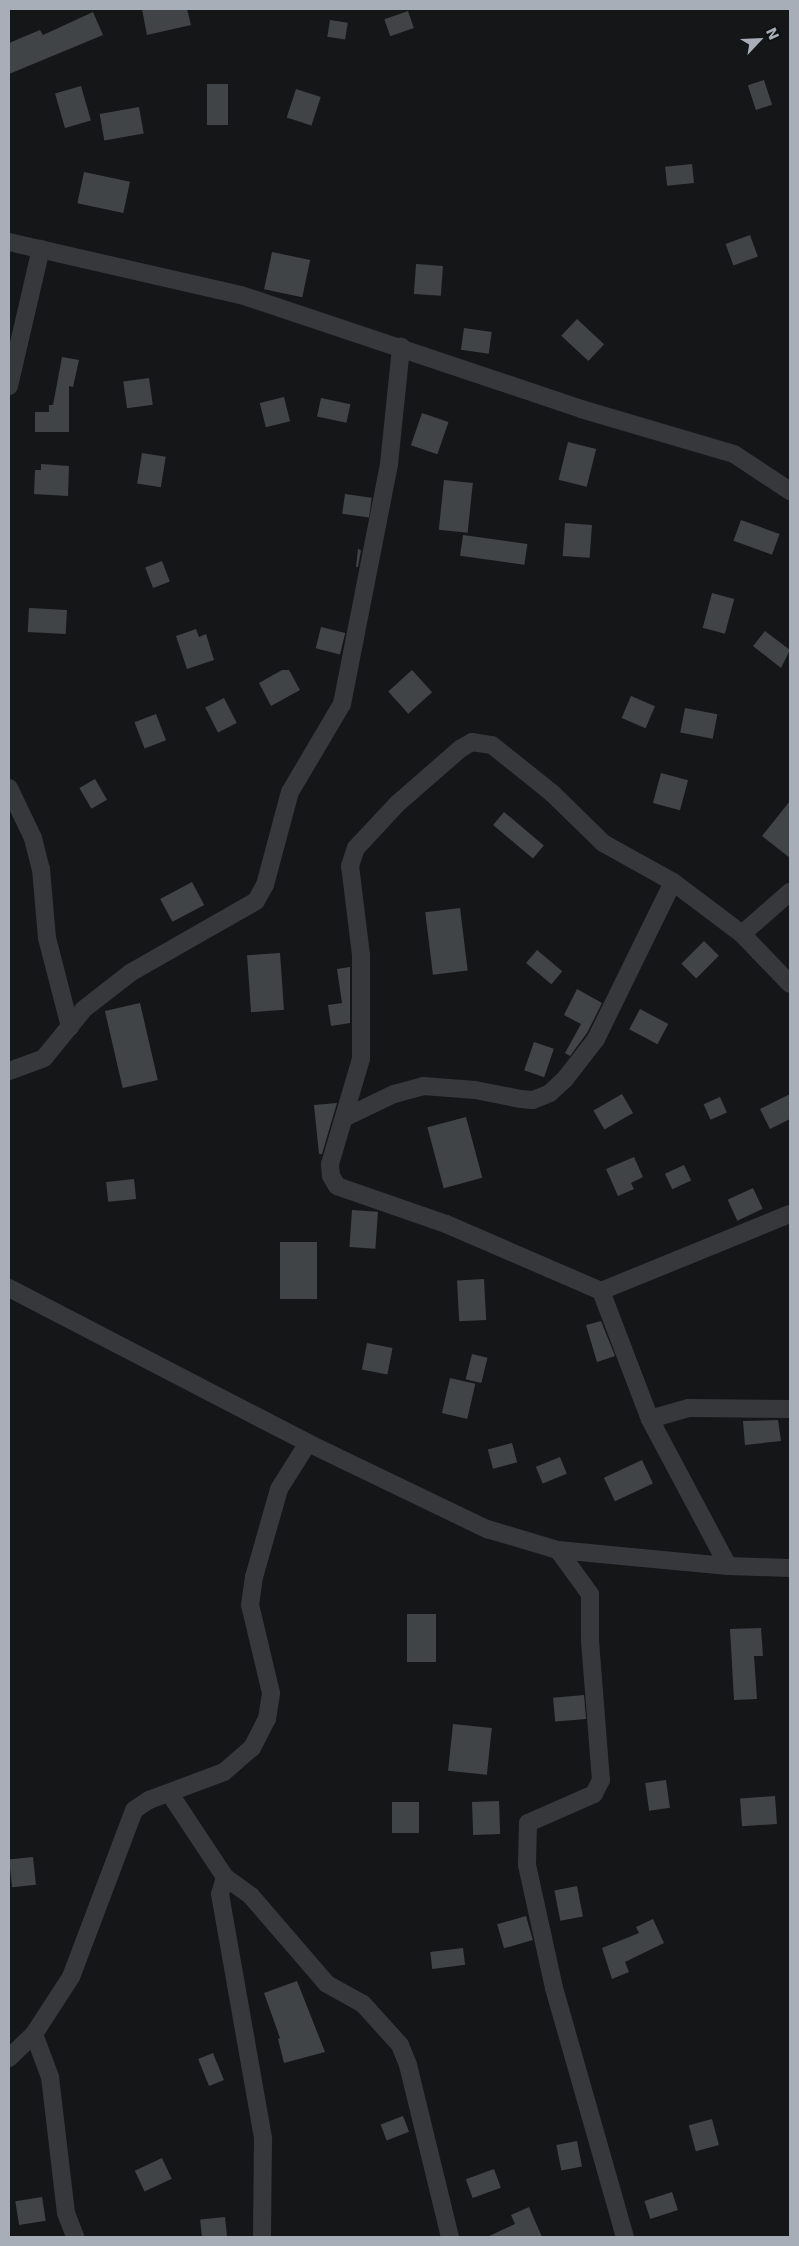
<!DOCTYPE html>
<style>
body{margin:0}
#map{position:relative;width:799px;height:2246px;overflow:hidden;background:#151617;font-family:"DejaVu Sans",sans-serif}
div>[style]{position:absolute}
.building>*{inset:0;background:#414447;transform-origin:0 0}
.minor>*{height:18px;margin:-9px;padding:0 9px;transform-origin:9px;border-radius:9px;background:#36383c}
span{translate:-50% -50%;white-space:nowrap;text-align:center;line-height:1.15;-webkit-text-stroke:5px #101112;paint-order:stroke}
.frame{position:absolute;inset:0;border:10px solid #a7aeb8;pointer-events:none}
.north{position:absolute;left:734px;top:15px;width:50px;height:50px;-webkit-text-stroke:4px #101112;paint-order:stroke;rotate:65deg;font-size:14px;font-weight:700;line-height:20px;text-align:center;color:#a7aeb8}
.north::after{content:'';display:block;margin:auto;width:18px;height:22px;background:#a7aeb8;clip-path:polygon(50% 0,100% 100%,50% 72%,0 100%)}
</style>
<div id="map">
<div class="building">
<div style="clip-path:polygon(142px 9px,187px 9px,191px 25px,147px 35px)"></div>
<div style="left:408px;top:11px;width:18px;height:25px;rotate:71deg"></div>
<div style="clip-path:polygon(93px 12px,103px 35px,9px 74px,9px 43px,40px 30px,43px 35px)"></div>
<div style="left:330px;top:20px;width:18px;height:17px;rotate:9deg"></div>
<div style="left:764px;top:80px;width:26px;height:17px;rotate:72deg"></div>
<div style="left:207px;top:84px;width:21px;height:41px"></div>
<div style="left:81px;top:86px;width:36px;height:27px;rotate:74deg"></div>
<div style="left:296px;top:89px;width:26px;height:30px;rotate:18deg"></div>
<div style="left:139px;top:107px;width:27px;height:40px;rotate:80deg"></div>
<div style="left:692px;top:164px;width:19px;height:27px;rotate:84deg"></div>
<div style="left:84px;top:172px;width:47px;height:32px;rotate:12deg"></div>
<div style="left:750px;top:235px;width:23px;height:26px;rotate:70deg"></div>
<div style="left:272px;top:252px;width:39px;height:38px;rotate:12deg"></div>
<div style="left:416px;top:264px;width:27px;height:30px;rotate:4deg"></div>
<div style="left:577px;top:319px;width:37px;height:23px;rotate:43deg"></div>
<div style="left:464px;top:328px;width:28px;height:22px;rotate:8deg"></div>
<div style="clip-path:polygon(62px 357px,79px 360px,73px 387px,69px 386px,69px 432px,35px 432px,35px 412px,49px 412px,49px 405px,53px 405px)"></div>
<div style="left:149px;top:378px;width:27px;height:26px;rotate:82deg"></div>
<div style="left:284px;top:397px;width:25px;height:25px;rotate:76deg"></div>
<div style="left:321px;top:398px;width:30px;height:19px;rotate:12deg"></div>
<div style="left:422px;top:413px;width:28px;height:34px;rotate:19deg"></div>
<div style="left:568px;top:442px;width:29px;height:39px;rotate:14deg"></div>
<div style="left:142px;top:453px;width:24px;height:31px;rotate:9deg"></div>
<div style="clip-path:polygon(41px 464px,69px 466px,68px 496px,34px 494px,35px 470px,41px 470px)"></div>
<div style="left:444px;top:480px;width:29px;height:50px;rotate:6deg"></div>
<div style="left:345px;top:494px;width:27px;height:20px;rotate:8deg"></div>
<div style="left:741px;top:520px;width:41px;height:22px;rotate:20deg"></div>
<div style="left:565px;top:523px;width:27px;height:33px;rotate:4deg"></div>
<div style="left:463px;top:535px;width:65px;height:21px;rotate:8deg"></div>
<div style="clip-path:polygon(358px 549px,361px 550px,358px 567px,356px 567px)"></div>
<div style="left:162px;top:561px;width:22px;height:18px;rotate:69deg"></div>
<div style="left:712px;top:593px;width:23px;height:36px;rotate:15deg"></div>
<div style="left:29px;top:608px;width:38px;height:24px;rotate:3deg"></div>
<div style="left:321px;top:627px;width:25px;height:22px;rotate:14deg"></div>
<div style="clip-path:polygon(196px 629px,199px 637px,206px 634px,214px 660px,187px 669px,176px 636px)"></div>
<div style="clip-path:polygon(765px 631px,790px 650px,781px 668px,753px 646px)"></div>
<div style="clip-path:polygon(282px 670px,289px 670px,300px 690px,271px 706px,259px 683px)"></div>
<div style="left:412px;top:670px;width:30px;height:32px;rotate:48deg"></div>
<div style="left:631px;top:696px;width:26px;height:24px;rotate:23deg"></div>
<div style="left:224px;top:698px;width:28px;height:21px;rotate:63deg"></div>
<div style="left:685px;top:708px;width:33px;height:25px;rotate:11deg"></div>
<div style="left:156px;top:714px;width:28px;height:23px;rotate:69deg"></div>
<div style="left:661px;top:773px;width:28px;height:31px;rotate:15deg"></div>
<div style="left:95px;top:779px;width:24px;height:18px;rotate:60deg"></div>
<div style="clip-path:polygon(790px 801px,790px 858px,762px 836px)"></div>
<div style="left:504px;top:812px;width:52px;height:17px;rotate:40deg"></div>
<div style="left:192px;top:882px;width:26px;height:36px;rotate:62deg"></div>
<div style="left:460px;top:908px;width:63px;height:35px;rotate:83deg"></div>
<div style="left:704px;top:941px;width:21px;height:32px;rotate:45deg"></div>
<div style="left:537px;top:950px;width:33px;height:17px;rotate:40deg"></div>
<div style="left:280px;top:953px;width:57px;height:33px;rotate:86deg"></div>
<div style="clip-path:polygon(350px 967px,350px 1023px,331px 1026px,328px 1005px,342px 1003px,337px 969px)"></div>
<div style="clip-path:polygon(577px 989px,602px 1003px,587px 1033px,570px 1056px,565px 1053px,581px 1024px,564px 1015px)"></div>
<div style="left:140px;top:1003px;width:79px;height:36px;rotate:77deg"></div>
<div style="left:640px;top:1009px;width:32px;height:23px;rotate:28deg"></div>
<div style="left:534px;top:1042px;width:21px;height:30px;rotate:19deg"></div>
<div style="left:622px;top:1094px;width:22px;height:33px;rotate:60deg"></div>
<div style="clip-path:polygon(790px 1094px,790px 1119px,770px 1129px,760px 1109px)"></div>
<div style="left:720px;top:1097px;width:17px;height:18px;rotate:66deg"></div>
<div style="clip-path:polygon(337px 1103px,322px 1154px,319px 1154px,314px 1105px)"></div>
<div style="left:466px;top:1117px;width:63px;height:40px;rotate:75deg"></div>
<div style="clip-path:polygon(634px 1157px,643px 1177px,631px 1183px,634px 1189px,618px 1196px,606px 1169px)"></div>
<div style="left:684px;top:1165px;width:17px;height:21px;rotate:65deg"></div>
<div style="left:134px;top:1179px;width:20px;height:28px;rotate:84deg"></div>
<div style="left:753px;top:1188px;width:23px;height:28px;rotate:65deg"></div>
<div style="left:352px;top:1210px;width:26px;height:37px;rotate:4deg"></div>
<div style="left:280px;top:1242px;width:37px;height:57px"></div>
<div style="left:484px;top:1279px;width:41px;height:27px;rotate:87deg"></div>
<div style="clip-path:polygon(601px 1321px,615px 1356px,597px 1362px,586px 1325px)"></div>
<div style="left:367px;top:1343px;width:26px;height:27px;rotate:11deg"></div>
<div style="left:472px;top:1354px;width:16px;height:26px;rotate:14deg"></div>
<div style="left:450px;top:1378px;width:26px;height:36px;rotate:13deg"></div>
<div style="clip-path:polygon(778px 1420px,781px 1441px,745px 1445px,743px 1421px)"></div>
<div style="left:512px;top:1443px;width:20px;height:25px;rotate:75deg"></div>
<div style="left:560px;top:1457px;width:18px;height:26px;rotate:68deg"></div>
<div style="left:642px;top:1460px;width:26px;height:42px;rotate:65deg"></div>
<div style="left:407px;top:1614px;width:29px;height:48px"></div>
<div style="clip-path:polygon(761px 1628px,763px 1656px,754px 1656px,757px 1699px,734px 1700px,730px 1629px)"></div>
<div style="left:584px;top:1695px;width:24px;height:31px;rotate:85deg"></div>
<div style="left:453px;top:1724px;width:39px;height:47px;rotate:6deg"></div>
<div style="left:666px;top:1780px;width:28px;height:21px;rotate:82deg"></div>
<div style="left:775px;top:1796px;width:28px;height:35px;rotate:86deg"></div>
<div style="left:499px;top:1801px;width:33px;height:27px;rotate:88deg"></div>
<div style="left:419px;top:1802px;width:31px;height:27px;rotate:90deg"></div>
<div style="left:33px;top:1857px;width:28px;height:24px;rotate:84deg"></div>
<div style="left:577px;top:1886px;width:31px;height:23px;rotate:79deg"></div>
<div style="left:526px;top:1916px;width:25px;height:30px;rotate:74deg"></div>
<div style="clip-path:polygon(653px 1919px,664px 1943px,625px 1962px,629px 1972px,612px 1979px,602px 1948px,639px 1933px,636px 1927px)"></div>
<div style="left:463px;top:1948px;width:17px;height:33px;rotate:83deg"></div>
<div style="clip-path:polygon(297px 1981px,325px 2052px,284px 2063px,278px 2039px,280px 2038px,264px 1993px)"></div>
<div style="left:213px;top:2053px;width:29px;height:16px;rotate:68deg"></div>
<div style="left:403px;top:2116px;width:17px;height:24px;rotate:69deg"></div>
<div style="left:712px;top:2119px;width:27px;height:24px;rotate:75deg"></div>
<div style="left:577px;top:2141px;width:26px;height:21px;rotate:79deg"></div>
<div style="left:162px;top:2158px;width:23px;height:30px;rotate:65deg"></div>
<div style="left:494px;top:2169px;width:20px;height:30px;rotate:70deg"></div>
<div style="left:672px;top:2192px;width:19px;height:29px;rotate:72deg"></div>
<div style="left:42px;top:2197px;width:24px;height:27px;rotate:81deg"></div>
<div style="clip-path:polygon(529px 2207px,542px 2237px,487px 2237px,515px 2224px,511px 2215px)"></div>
<div style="left:225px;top:2217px;width:20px;height:25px;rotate:84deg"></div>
</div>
<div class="minor">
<div style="left:9px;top:242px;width:238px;rotate:12.9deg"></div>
<div style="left:241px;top:295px;width:359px;rotate:18.5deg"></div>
<div style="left:581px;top:409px;width:159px;rotate:16.4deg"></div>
<div style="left:734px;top:454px;width:67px;rotate:33.5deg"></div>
<div style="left:9px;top:386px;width:141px;rotate:-76.9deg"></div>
<div style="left:9px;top:788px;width:55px;rotate:64.4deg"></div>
<div style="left:33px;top:838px;width:32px;rotate:76deg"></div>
<div style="left:41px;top:869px;width:69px;rotate:85deg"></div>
<div style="left:47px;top:938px;width:92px;rotate:75.5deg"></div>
<div style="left:742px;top:934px;width:64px;rotate:-41.2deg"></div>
<div style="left:9px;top:1071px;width:37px;rotate:-20deg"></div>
<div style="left:44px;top:1058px;width:63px;rotate:-50.8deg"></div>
<div style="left:84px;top:1009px;width:58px;rotate:-38deg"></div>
<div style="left:130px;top:973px;width:145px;rotate:-29.7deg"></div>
<div style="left:256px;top:901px;width:18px;rotate:-61deg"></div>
<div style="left:265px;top:885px;width:96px;rotate:-75deg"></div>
<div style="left:290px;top:792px;width:102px;rotate:-59.4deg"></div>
<div style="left:342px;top:704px;width:245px;rotate:-78.9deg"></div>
<div style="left:389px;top:464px;width:118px;rotate:-84.1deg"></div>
<div style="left:344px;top:1118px;width:55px;rotate:-25.6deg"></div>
<div style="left:394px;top:1094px;width:30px;rotate:-15deg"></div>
<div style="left:423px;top:1086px;width:52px;rotate:4.4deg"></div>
<div style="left:475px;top:1090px;width:47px;rotate:11.1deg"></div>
<div style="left:521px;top:1099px;width:12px;rotate:5deg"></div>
<div style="left:533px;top:1100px;width:18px;rotate:-22deg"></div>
<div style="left:550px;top:1093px;width:21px;rotate:-43deg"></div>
<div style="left:565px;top:1079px;width:51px;rotate:-52.2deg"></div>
<div style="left:596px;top:1039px;width:175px;rotate:-63.9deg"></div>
<div style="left:9px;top:1288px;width:337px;rotate:27.4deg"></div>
<div style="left:308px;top:1443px;width:199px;rotate:25.7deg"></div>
<div style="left:487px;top:1529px;width:74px;rotate:16.5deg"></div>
<div style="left:558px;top:1550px;width:171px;rotate:5.4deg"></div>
<div style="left:728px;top:1566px;width:62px;rotate:1.8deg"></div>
<div style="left:601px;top:1291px;width:169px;rotate:-156.6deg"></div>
<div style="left:446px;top:1224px;width:115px;rotate:-160.8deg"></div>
<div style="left:337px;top:1186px;width:12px;rotate:-121deg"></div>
<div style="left:331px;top:1176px;width:12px;rotate:-95deg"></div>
<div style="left:330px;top:1164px;width:109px;rotate:-73.6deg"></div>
<div style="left:361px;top:1059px;width:104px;rotate:-90deg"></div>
<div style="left:361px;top:955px;width:90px;rotate:-97deg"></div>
<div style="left:350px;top:866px;width:19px;rotate:-72deg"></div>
<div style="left:356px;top:848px;width:60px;rotate:-47deg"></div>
<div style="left:397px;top:804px;width:84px;rotate:-41.1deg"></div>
<div style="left:460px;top:749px;width:14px;rotate:-30deg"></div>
<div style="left:472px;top:742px;width:20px;rotate:9deg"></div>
<div style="left:492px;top:745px;width:77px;rotate:38.7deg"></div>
<div style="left:552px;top:793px;width:71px;rotate:44.4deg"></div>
<div style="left:603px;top:843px;width:80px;rotate:29.1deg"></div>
<div style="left:673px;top:882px;width:86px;rotate:37deg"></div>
<div style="left:742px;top:934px;width:69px;rotate:46.2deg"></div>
<div style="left:601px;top:1291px;width:204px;rotate:-22.2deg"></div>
<div style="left:601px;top:1291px;width:137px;rotate:69.1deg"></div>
<div style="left:558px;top:1550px;width:54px;rotate:54deg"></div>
<div style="left:590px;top:1594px;width:47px;rotate:90deg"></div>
<div style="left:590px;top:1641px;width:139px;rotate:85.5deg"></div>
<div style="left:601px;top:1780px;width:16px;rotate:117deg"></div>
<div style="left:594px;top:1794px;width:72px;rotate:156.3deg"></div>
<div style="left:528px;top:1823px;width:42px;rotate:91.4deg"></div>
<div style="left:527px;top:1865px;width:126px;rotate:77.6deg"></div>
<div style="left:554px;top:1988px;width:259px;rotate:74.1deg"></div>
<div style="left:728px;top:1566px;width:166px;rotate:-118deg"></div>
<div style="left:650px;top:1419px;width:40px;rotate:-16deg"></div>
<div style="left:688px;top:1408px;width:102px;rotate:0.6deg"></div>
<div style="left:170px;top:1794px;width:100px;rotate:56.5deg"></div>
<div style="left:225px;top:1877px;width:32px;rotate:36deg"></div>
<div style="left:251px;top:1896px;width:116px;rotate:49.2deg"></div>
<div style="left:327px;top:1984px;width:41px;rotate:29.1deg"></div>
<div style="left:363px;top:2004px;width:55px;rotate:47.9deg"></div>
<div style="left:400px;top:2045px;width:22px;rotate:68deg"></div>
<div style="left:408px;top:2065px;width:177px;rotate:76.3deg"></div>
<div style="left:225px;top:1877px;width:18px;rotate:106deg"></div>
<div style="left:220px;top:1894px;width:249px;rotate:80deg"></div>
<div style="left:263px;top:2139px;width:98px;rotate:90.6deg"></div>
<div style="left:34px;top:2034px;width:46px;rotate:69.6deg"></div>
<div style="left:50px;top:2077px;width:137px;rotate:83.3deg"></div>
<div style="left:66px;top:2213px;width:26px;rotate:69deg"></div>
<div style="left:9px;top:2058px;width:35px;rotate:-44deg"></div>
<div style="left:34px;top:2034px;width:68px;rotate:-57deg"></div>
<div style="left:71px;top:1977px;width:178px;rotate:-69.3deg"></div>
<div style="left:134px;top:1810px;width:18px;rotate:-34deg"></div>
<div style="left:149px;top:1800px;width:80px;rotate:-20.5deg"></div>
<div style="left:224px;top:1772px;width:37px;rotate:-41deg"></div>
<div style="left:252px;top:1748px;width:33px;rotate:-63deg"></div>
<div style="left:267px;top:1719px;width:26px;rotate:-81deg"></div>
<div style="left:271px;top:1693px;width:90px;rotate:-103.4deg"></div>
<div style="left:250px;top:1605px;width:28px;rotate:-82deg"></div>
<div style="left:254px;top:1577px;width:91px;rotate:-74.1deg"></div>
<div style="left:279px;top:1489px;width:54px;rotate:-57.8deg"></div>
</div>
<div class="frame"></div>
<div class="north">N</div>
</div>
